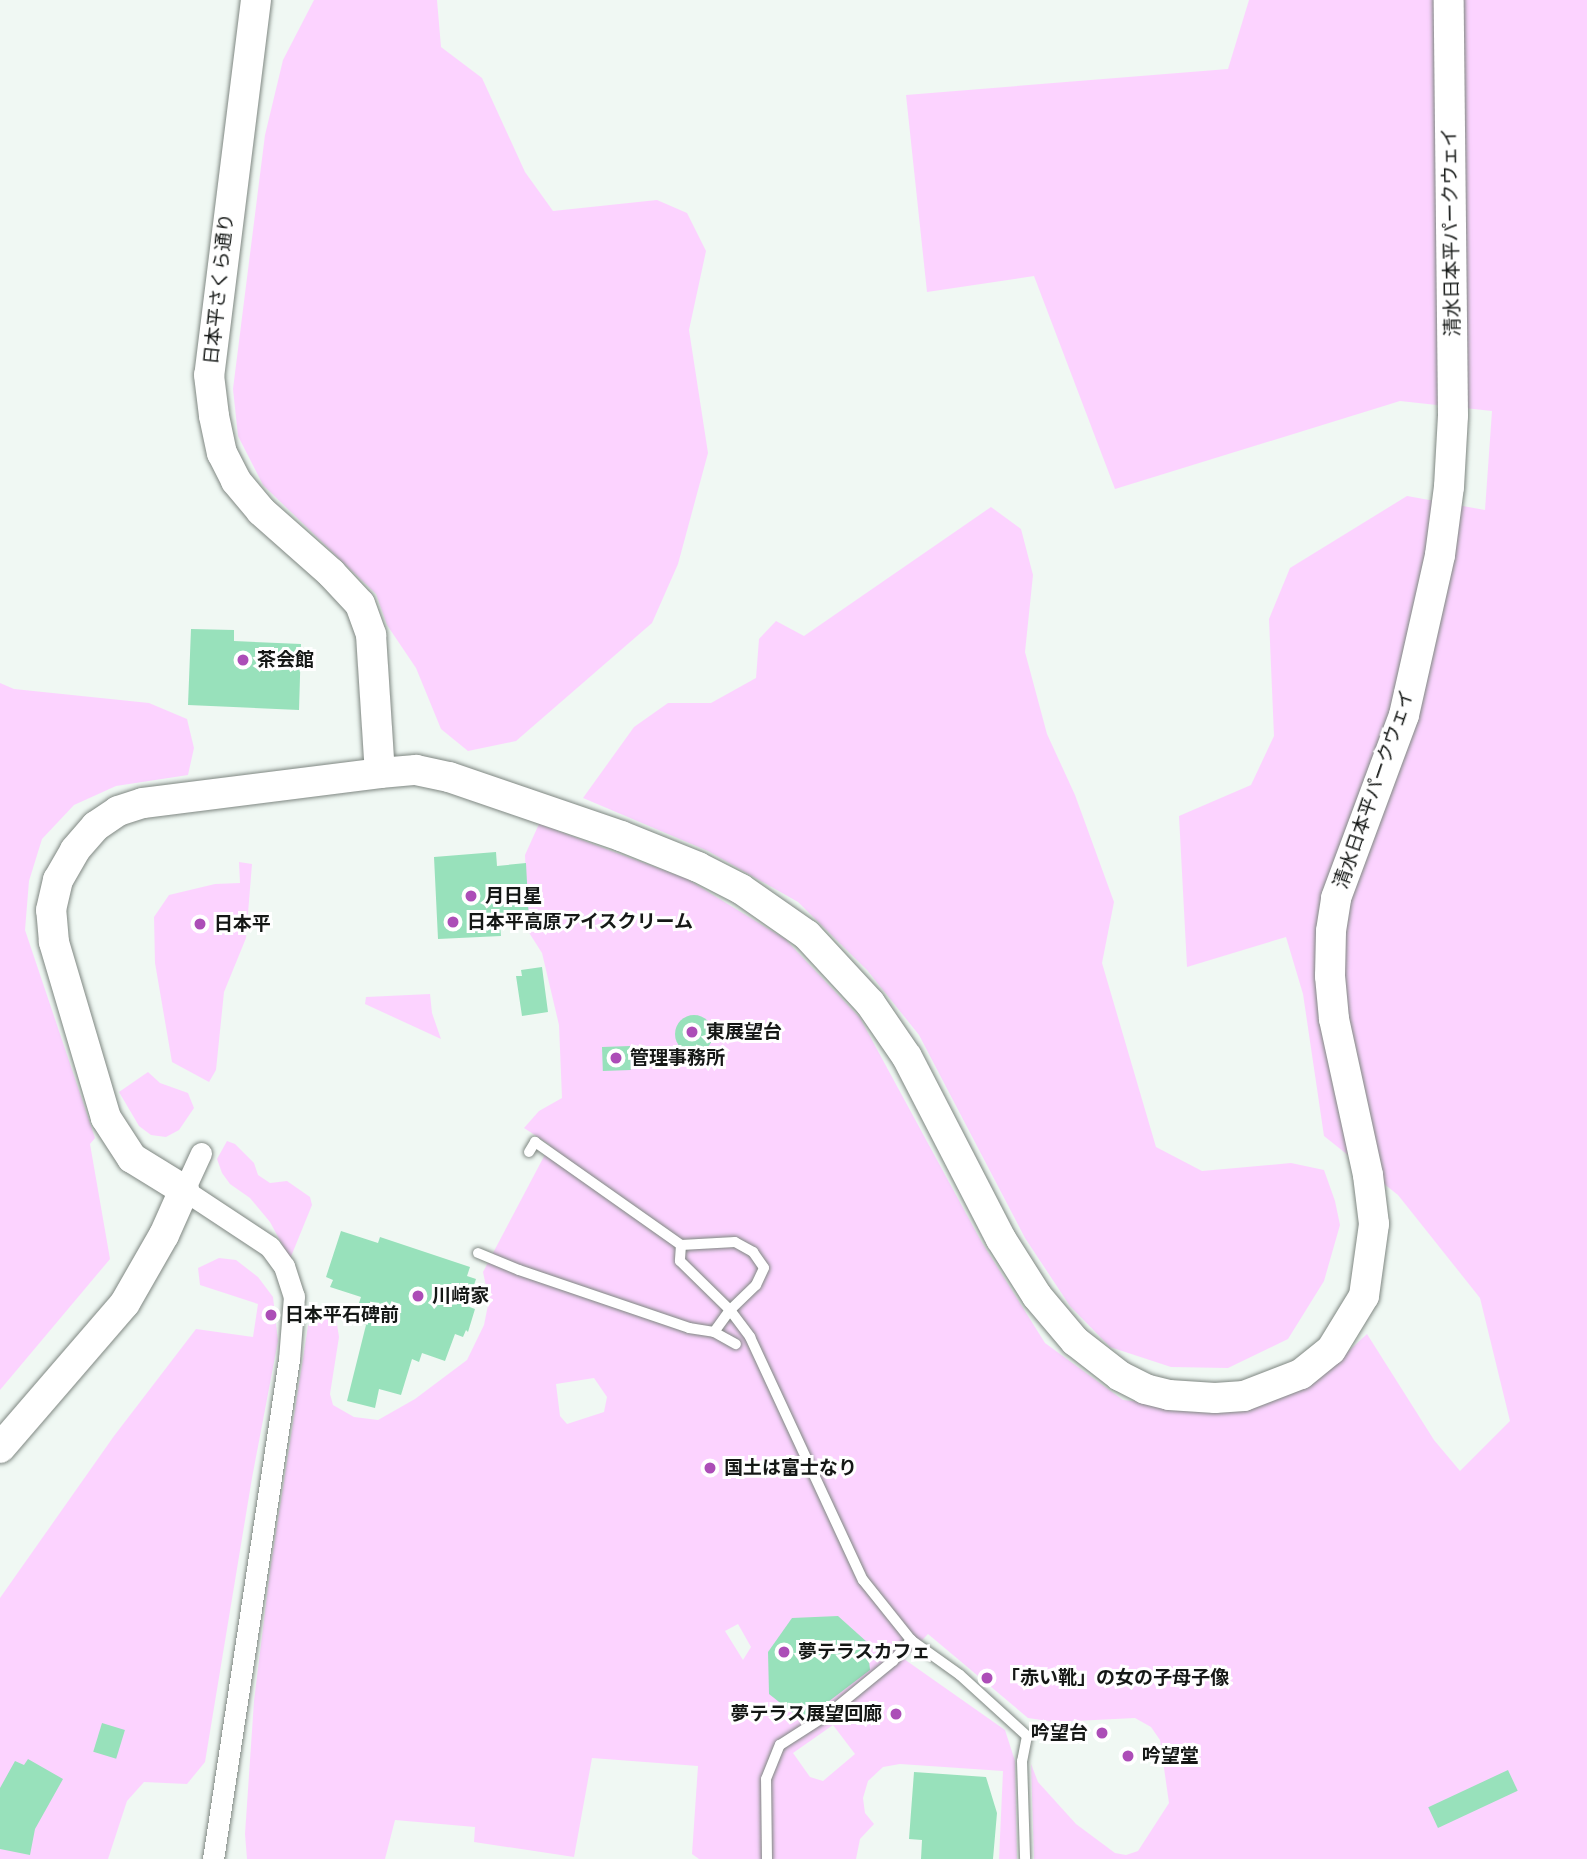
<!DOCTYPE html>
<meta charset="utf-8">
<style>
body{margin:0}
#map{position:relative;width:1587px;height:1859px;overflow:hidden;background:#f0f8f3;font-family:Raleway,"Noto Sans JP",sans-serif}
div>[style]{position:absolute}
.green>*{inset:0;background:#fcd3ff}
.building>*{inset:0;background:#98e1bb;transform-origin:0 0}
.round{border-radius:50%}
.roads{filter:drop-shadow(0 0 2px #7f8782) drop-shadow(0 0 2px #7f8782)}
.lane>*{height:10px;margin:-5px;padding:0 5px;transform-origin:5px;border-radius:5px;background:#fff}
.street>*{height:21px;margin:-10.5px;padding:0 10.5px;transform-origin:10.5px;border-radius:10.5px;background:#fff}
.secondary>*{height:30px;margin:-15px;padding:0 15px;transform-origin:15px;border-radius:15px;background:#fff}
.dots>*{width:19px;height:19px;translate:-50% -50%;box-sizing:border-box;border:4px solid #fff;border-radius:50%}
span{translate:-50% -50%;white-space:nowrap;text-align:center;line-height:1.15;-webkit-text-stroke:6px #fff;paint-order:stroke}
.street-label{font-size:19px;color:#151816}
.poi-label{font-size:19px;color:#151816;font-weight:700}
.left{translate:0 -50%;text-align:left}
.right{translate:-100% -50%;text-align:right}
</style>
<div id="map">
<div class="green">
<div style="clip-path:polygon(314px 0,437px 0,441px 47px,482px 78px,525px 172px,553px 211px,657px 200px,687px 213px,706px 251px,689px 330px,708px 453px,678px 564px,652px 623px,516px 741px,468px 751px,441px 729px,416px 668px,387px 625px,376px 594px,263px 485px,238px 436px,233px 389px,265px 135px,283px 60px)"></div>
<div style="clip-path:polygon(evenodd,1249px 0,1587px 0,1587px 1859px,1034px 1859px,1031px 1764px,1038px 1782px,1076px 1824px,1115px 1853px,1126px 1855px,1138px 1851px,1169px 1803px,1160px 1740px,1151px 1727px,1135px 1718px,1055px 1722px,1028px 1718px,928px 1634px,904px 1659px,1005px 1730px,1015px 1761px,1017px 1859px,999px 1859px,1003px 1771px,900px 1764px,883px 1767px,868px 1781px,863px 1798px,865px 1813px,874px 1824px,860px 1839px,856px 1859px,699px 1859px,692px 1854px,698px 1766px,592px 1758px,574px 1857px,474px 1842px,475px 1827px,395px 1820px,385px 1859px,247px 1859px,245px 1834px,254px 1701px,270px 1571px,308px 1326px,314px 1313px,327px 1311px,336px 1318px,339px 1337px,330px 1394px,333px 1405px,354px 1417px,378px 1420px,415px 1399px,467px 1360px,484px 1325px,489px 1300px,483px 1272px,550px 1145px,524px 1128px,539px 1111px,562px 1098px,559px 1025px,542px 953px,528px 931px,525px 855px,539px 824px,687px 879px,785px 939px,860px 1018px,981px 1241px,1045px 1343px,1123px 1400px,1179px 1406px,1267px 1401px,1314px 1383px,1367px 1334px,1434px 1440px,1460px 1471px,1510px 1421px,1480px 1298px,1398px 1195px,1324px 1136px,1303px 994px,1286px 937px,1187px 967px,1179px 816px,1251px 785px,1274px 736px,1269px 619px,1290px 568px,1407px 496px,1485px 510px,1492px 411px,1400px 401px,1115px 489px,1034px 276px,927px 292px,906px 95px,1228px 69px,1249px 0,594px 1378px,607px 1397px,604px 1412px,567px 1424px,560px 1416px,556px 1384px,594px 1378px,1249px 0,738px 1624px,751px 1647px,743px 1660px,725px 1631px,738px 1624px,1249px 0,833px 1725px,855px 1754px,823px 1781px,810px 1777px,793px 1753px,833px 1725px)"></div>
<div style="clip-path:polygon(991px 507px,1021px 529px,1033px 575px,1025px 652px,1047px 734px,1075px 795px,1114px 902px,1102px 963px,1156px 1147px,1202px 1171px,1291px 1163px,1324px 1170px,1335px 1201px,1340px 1225px,1324px 1281px,1288px 1339px,1228px 1368px,1171px 1367px,1110px 1347px,1070px 1306px,1025px 1238px,919px 1035px,867px 970px,798px 902px,708px 851px,583px 798px,634px 727px,668px 703px,711px 703px,756px 678px,759px 639px,776px 621px,804px 636px)"></div>
<div style="clip-path:polygon(0 683px,14px 689px,149px 703px,187px 719px,194px 748px,188px 775px,116px 786px,74px 805px,42px 839px,29px 881px,25px 930px,95px 1138px,90px 1144px,110px 1259px,0 1390px)"></div>
<div style="clip-path:polygon(239px 862px,252px 864px,246px 938px,224px 992px,216px 1070px,209px 1082px,172px 1062px,155px 963px,154px 917px,169px 895px,215px 884px,240px 883px)"></div>
<div style="clip-path:polygon(430px 994px,432px 1013px,441px 1039px,365px 1004px,366px 997px)"></div>
<div style="clip-path:polygon(148px 1072px,160px 1083px,188px 1093px,194px 1108px,179px 1130px,166px 1137px,151px 1135px,139px 1126px,119px 1092px)"></div>
<div style="clip-path:polygon(227px 1141px,235px 1144px,254px 1163px,258px 1175px,270px 1183px,287px 1181px,310px 1197px,312px 1205px,290px 1259px,270px 1222px,250px 1198px,230px 1184px,222px 1173px,217px 1159px)"></div>
<div style="clip-path:polygon(219px 1258px,236px 1260px,258px 1277px,273px 1297px,278px 1341px,252px 1478px,205px 1762px,187px 1784px,144px 1782px,127px 1801px,108px 1859px,0 1859px,0 1598px,114px 1436px,196px 1329px,253px 1337px,258px 1304px,200px 1285px,198px 1268px)"></div>
</div>
<div class="building">
<div style="clip-path:polygon(191px 629px,234px 630px,234px 641px,301px 644px,299px 710px,188px 705px)"></div>
<div style="clip-path:polygon(496px 852px,497px 866px,526px 863px,529px 922px,500px 924px,501px 936px,438px 939px,434px 857px)"></div>
<div style="clip-path:polygon(542px 967px,548px 1012px,522px 1016px,516px 976px,522px 976px,521px 970px)"></div>
<div class="round" style="left:675px;top:1015px;width:38px;height:38px"></div>
<div style="left:630px;top:1046px;width:24px;height:28px;rotate:88deg"></div>
<div style="clip-path:polygon(341px 1231px,378px 1243px,380px 1237px,470px 1267px,467px 1276px,476px 1279px,467px 1306px,475px 1309px,468px 1332px,466px 1330px,463px 1337px,455px 1334px,445px 1361px,422px 1353px,419px 1362px,412px 1359px,401px 1395px,379px 1389px,375px 1408px,347px 1401px,366px 1325px,353px 1321px,361px 1297px,330px 1287px,333px 1280px,326px 1277px)"></div>
<div style="clip-path:polygon(838px 1616px,867px 1642px,870px 1670px,803px 1721px,769px 1694px,768px 1652px,792px 1618px)"></div>
<div style="left:102px;top:1723px;width:24px;height:30px;rotate:17deg"></div>
<div style="clip-path:polygon(28px 1759px,63px 1779px,35px 1829px,30px 1855px,0 1849px,0 1788px,15px 1761px,24px 1765px)"></div>
<div style="left:1508px;top:1770px;width:23px;height:88px;rotate:65deg"></div>
<div style="clip-path:polygon(914px 1772px,986px 1777px,997px 1813px,993px 1859px,921px 1859px,922px 1840px,909px 1839px)"></div>
</div>
<div class="roads">
<div class="lane">
<div style="left:529px;top:1152px;width:12px;rotate:-59deg"></div>
<div style="left:535px;top:1142px;width:179px;rotate:35.2deg"></div>
<div style="left:681px;top:1245px;width:16px;rotate:94deg"></div>
<div style="left:680px;top:1261px;width:70px;rotate:44.4deg"></div>
<div style="left:730px;top:1310px;width:34px;rotate:53deg"></div>
<div style="left:750px;top:1337px;width:268px;rotate:65.1deg"></div>
<div style="left:863px;top:1580px;width:77px;rotate:51.3deg"></div>
<div style="left:911px;top:1640px;width:60px;rotate:35.5deg"></div>
<div style="left:960px;top:1675px;width:91px;rotate:42.3deg"></div>
<div style="left:1027px;top:1736px;width:25px;rotate:101deg"></div>
<div style="left:1022px;top:1761px;width:98px;rotate:88.2deg"></div>
<div style="left:681px;top:1245px;width:54px;rotate:-3.2deg"></div>
<div style="left:735px;top:1242px;width:21px;rotate:29deg"></div>
<div style="left:753px;top:1252px;width:19px;rotate:55deg"></div>
<div style="left:764px;top:1268px;width:19px;rotate:115deg"></div>
<div style="left:756px;top:1285px;width:36px;rotate:136deg"></div>
<div style="left:730px;top:1310px;width:27px;rotate:126deg"></div>
<div style="left:478px;top:1253px;width:44px;rotate:22.5deg"></div>
<div style="left:519px;top:1270px;width:180px;rotate:18.8deg"></div>
<div style="left:689px;top:1328px;width:25px;rotate:9deg"></div>
<div style="left:714px;top:1332px;width:25px;rotate:29deg"></div>
<div style="left:767px;top:1859px;width:80px;rotate:-90.7deg"></div>
<div style="left:766px;top:1779px;width:37px;rotate:-68deg"></div>
<div style="left:780px;top:1745px;width:56px;rotate:-32.6deg"></div>
<div style="left:827px;top:1715px;width:85px;rotate:-39.3deg"></div>
<div style="left:893px;top:1661px;width:28px;rotate:-49deg"></div>
</div>
<div class="street">
<div style="left:201px;top:1153px;width:41px;rotate:114.7deg"></div>
<div style="left:184px;top:1190px;width:103px;rotate:33.5deg"></div>
<div style="left:270px;top:1247px;width:24px;rotate:54deg"></div>
<div style="left:284px;top:1266px;width:32px;rotate:72deg"></div>
<div style="left:294px;top:1296px;width:63px;rotate:94.5deg"></div>
<div style="left:289px;top:1359px;width:506px;rotate:98.64deg"></div>
</div>
<div class="secondary">
<div style="left:256px;top:0;width:378px;rotate:97.1deg"></div>
<div style="left:209px;top:375px;width:41px;rotate:83deg"></div>
<div style="left:214px;top:416px;width:38px;rotate:78deg"></div>
<div style="left:222px;top:453px;width:31px;rotate:63deg"></div>
<div style="left:236px;top:481px;width:39px;rotate:50deg"></div>
<div style="left:261px;top:511px;width:94px;rotate:41.5deg"></div>
<div style="left:331px;top:573px;width:42px;rotate:46.9deg"></div>
<div style="left:360px;top:604px;width:33px;rotate:70deg"></div>
<div style="left:371px;top:635px;width:138px;rotate:86.3deg"></div>
<div style="left:0;top:1448px;width:191px;rotate:-49.2deg"></div>
<div style="left:125px;top:1303px;width:78px;rotate:-60.2deg"></div>
<div style="left:164px;top:1235px;width:49px;rotate:-66deg"></div>
<div style="left:184px;top:1190px;width:61px;rotate:-148.4deg"></div>
<div style="left:132px;top:1158px;width:48px;rotate:-123deg"></div>
<div style="left:106px;top:1118px;width:184px;rotate:-106.5deg"></div>
<div style="left:54px;top:942px;width:32px;rotate:-95deg"></div>
<div style="left:51px;top:910px;width:31px;rotate:-77deg"></div>
<div style="left:58px;top:880px;width:34px;rotate:-60deg"></div>
<div style="left:75px;top:850px;width:32px;rotate:-49deg"></div>
<div style="left:96px;top:826px;width:27px;rotate:-34deg"></div>
<div style="left:118px;top:811px;width:26px;rotate:-18deg"></div>
<div style="left:143px;top:803px;width:239px;rotate:-7.2deg"></div>
<div style="left:380px;top:773px;width:36px;rotate:-5deg"></div>
<div style="left:416px;top:770px;width:34px;rotate:12deg"></div>
<div style="left:449px;top:777px;width:182px;rotate:18.9deg"></div>
<div style="left:621px;top:836px;width:83px;rotate:21.9deg"></div>
<div style="left:698px;top:867px;width:48px;rotate:27.1deg"></div>
<div style="left:741px;top:889px;width:80px;rotate:34.9deg"></div>
<div style="left:807px;top:935px;width:93px;rotate:47.2deg"></div>
<div style="left:870px;top:1003px;width:65px;rotate:55.6deg"></div>
<div style="left:907px;top:1057px;width:205px;rotate:62.7deg"></div>
<div style="left:1001px;top:1239px;width:67px;rotate:57.7deg"></div>
<div style="left:1037px;top:1296px;width:59px;rotate:49.8deg"></div>
<div style="left:1075px;top:1341px;width:57px;rotate:37.9deg"></div>
<div style="left:1120px;top:1376px;width:28px;rotate:27deg"></div>
<div style="left:1145px;top:1389px;width:25px;rotate:14deg"></div>
<div style="left:1169px;top:1395px;width:46px;rotate:3.7deg"></div>
<div style="left:1215px;top:1398px;width:29px;rotate:-4deg"></div>
<div style="left:1244px;top:1396px;width:61px;rotate:-21.1deg"></div>
<div style="left:1301px;top:1374px;width:38px;rotate:-39deg"></div>
<div style="left:1331px;top:1350px;width:63px;rotate:-58.6deg"></div>
<div style="left:1364px;top:1296px;width:73px;rotate:-82.1deg"></div>
<div style="left:1374px;top:1224px;width:49px;rotate:-97deg"></div>
<div style="left:1368px;top:1175px;width:160px;rotate:-102.3deg"></div>
<div style="left:1334px;top:1019px;width:43px;rotate:-95.3deg"></div>
<div style="left:1330px;top:976px;width:45px;rotate:-88.7deg"></div>
<div style="left:1331px;top:931px;width:33px;rotate:-81deg"></div>
<div style="left:1336px;top:898px;width:195px;rotate:-69.6deg"></div>
<div style="left:1404px;top:715px;width:164px;rotate:-77.3deg"></div>
<div style="left:1440px;top:555px;width:69px;rotate:-82.5deg"></div>
<div style="left:1449px;top:487px;width:71px;rotate:-86.8deg"></div>
<div style="left:1453px;top:416px;width:416px;rotate:-90.6deg"></div>
</div>
</div>
<div class="dots">
<div style="left:243px;top:660px;background:#ac4db7"></div>
<div style="left:471px;top:896px;background:#ac4db7"></div>
<div style="left:453px;top:922px;background:#ac4db7"></div>
<div style="left:200px;top:924px;background:#ac4db7"></div>
<div style="left:692px;top:1032px;background:#ac4db7"></div>
<div style="left:616px;top:1058px;background:#ac4db7"></div>
<div style="left:418px;top:1296px;background:#ac4db7"></div>
<div style="left:271px;top:1315px;background:#ac4db7"></div>
<div style="left:710px;top:1468px;background:#ac4db7"></div>
<div style="left:784px;top:1652px;background:#ac4db7"></div>
<div style="left:987px;top:1678px;background:#ac4db7"></div>
<div style="left:896px;top:1714px;background:#ac4db7"></div>
<div style="left:1102px;top:1733px;background:#ac4db7"></div>
<div style="left:1128px;top:1756px;background:#ac4db7"></div>
</div>
<div class="street-label">
<span style="left:1451px;top:232px;rotate:-91deg">清水日本平パークウェイ</span>
<span style="left:219px;top:289px;rotate:-84deg">日本平さくら通り</span>
<span style="left:1374px;top:789px;rotate:-71deg">清水日本平パークウェイ</span>
</div>
<div class="poi-label">
<span class="left" style="left:257px;top:660px">茶会館</span>
<span class="left" style="left:485px;top:896px">月日星</span>
<span class="left" style="left:467px;top:922px">日本平高原アイスクリーム</span>
<span class="left" style="left:214px;top:924px">日本平</span>
<span class="left" style="left:706px;top:1032px">東展望台</span>
<span class="left" style="left:630px;top:1058px">管理事務所</span>
<span class="left" style="left:432px;top:1296px">川﨑家</span>
<span class="left" style="left:285px;top:1315px">日本平石碑前</span>
<span class="left" style="left:724px;top:1468px">国土は富士なり</span>
<span class="left" style="left:798px;top:1652px">夢テラスカフェ</span>
<span class="left" style="left:1001px;top:1678px">「赤い靴」の女の子母子像</span>
<span class="right" style="left:882px;top:1714px">夢テラス展望回廊</span>
<span class="right" style="left:1088px;top:1733px">吟望台</span>
<span class="left" style="left:1142px;top:1756px">吟望堂</span>
</div>
</div>
